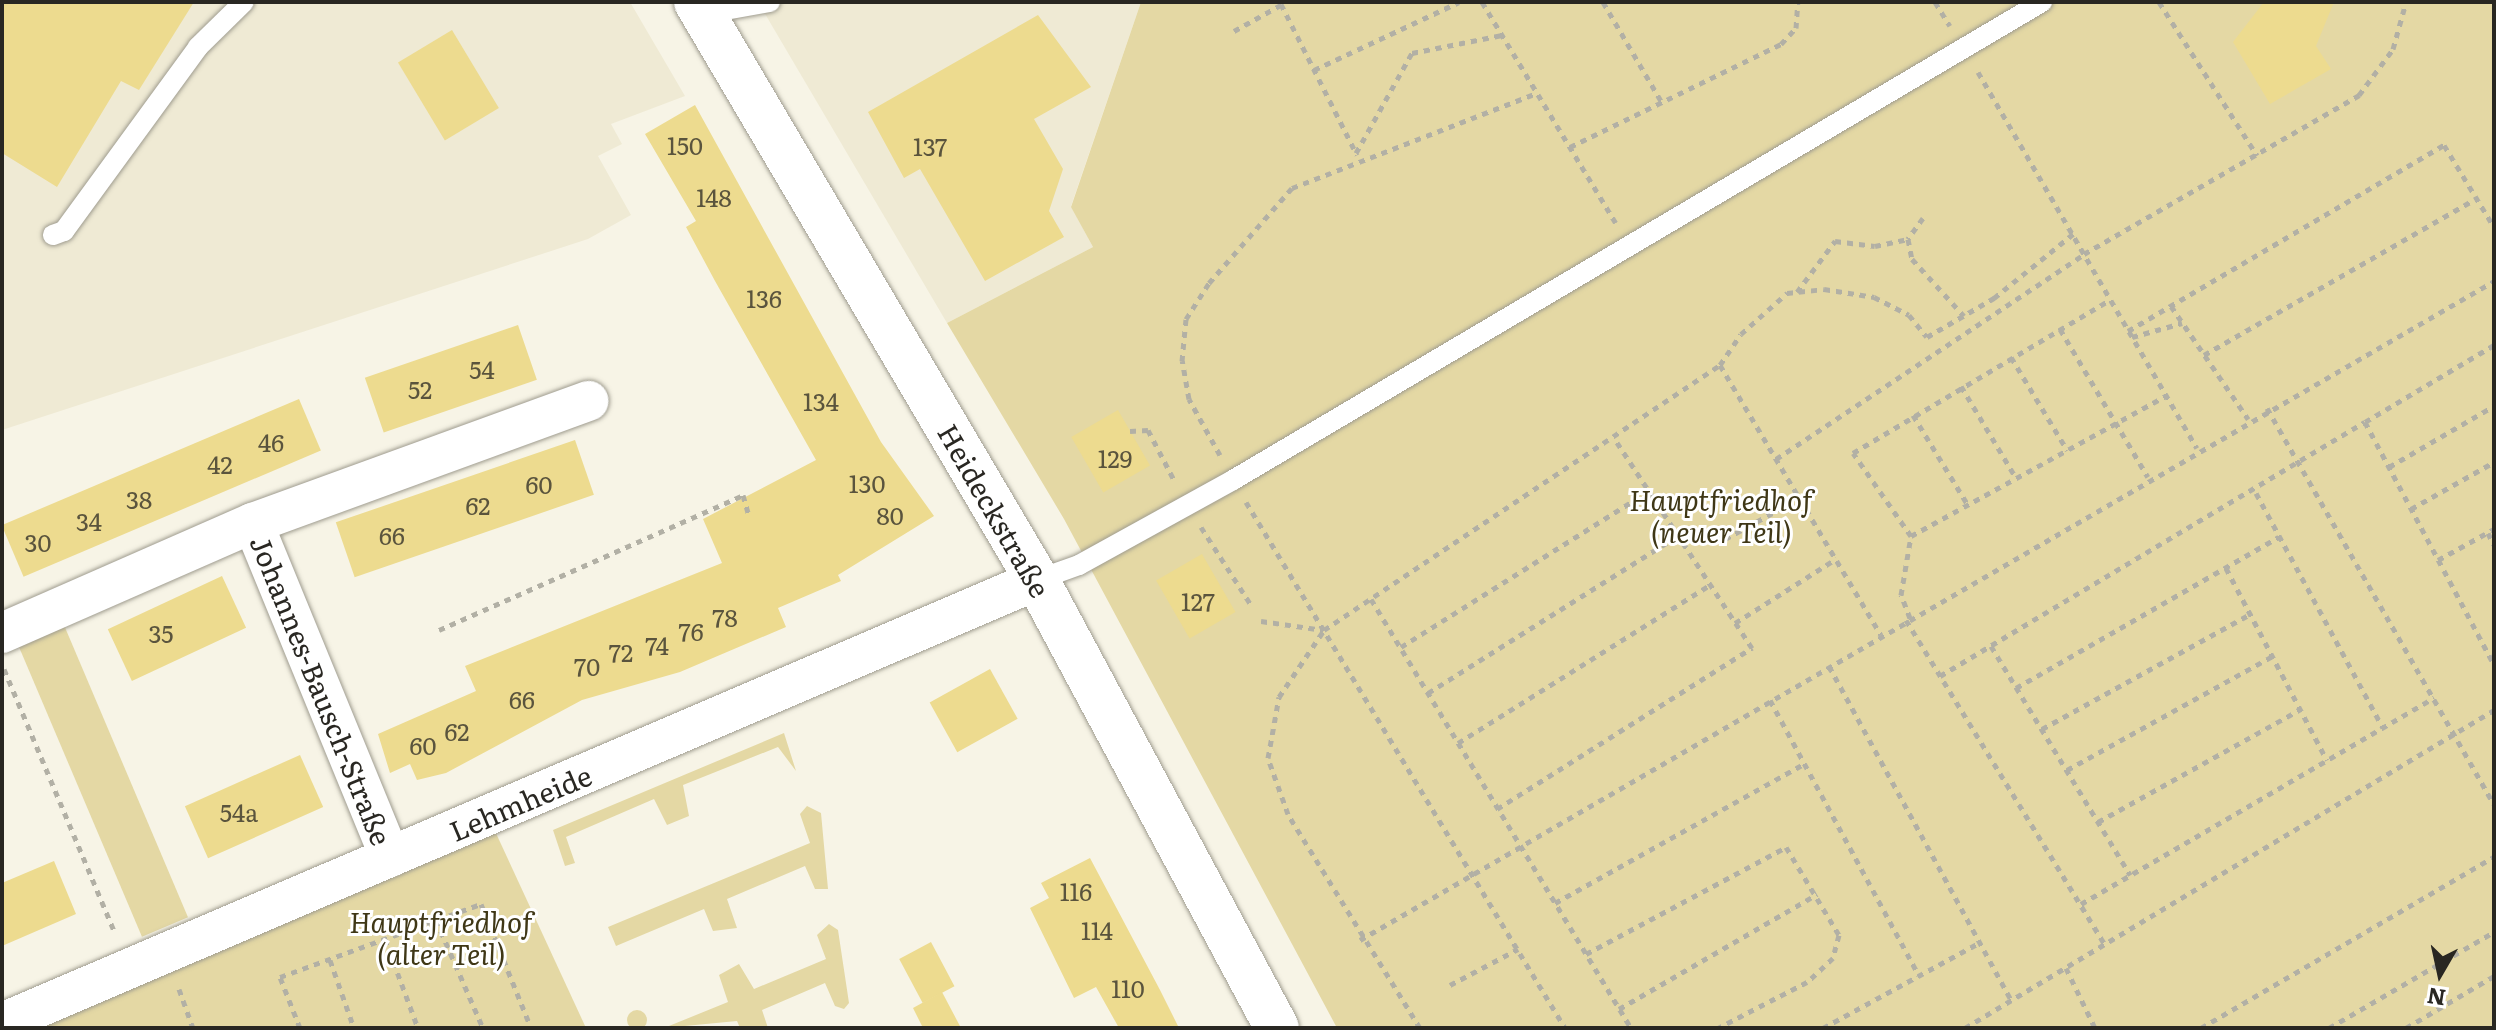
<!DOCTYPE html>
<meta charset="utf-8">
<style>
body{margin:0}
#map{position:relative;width:2496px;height:1030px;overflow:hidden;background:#f7f4e6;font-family:Literata,serif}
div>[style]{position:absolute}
.built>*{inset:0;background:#efead4}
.green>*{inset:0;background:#e4d8a4;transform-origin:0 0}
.round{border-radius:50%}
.building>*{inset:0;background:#eddb8f;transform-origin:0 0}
.path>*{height:5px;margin-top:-2.5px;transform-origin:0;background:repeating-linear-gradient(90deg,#b2b0a5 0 6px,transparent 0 12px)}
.roads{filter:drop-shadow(0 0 2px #9f9c8f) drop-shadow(0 0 2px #9f9c8f)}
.service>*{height:20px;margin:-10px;padding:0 10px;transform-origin:10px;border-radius:10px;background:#fff}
.minor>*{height:40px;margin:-20px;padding:0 20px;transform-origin:20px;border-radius:20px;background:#fff}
.tertiary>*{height:44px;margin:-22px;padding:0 22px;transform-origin:22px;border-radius:22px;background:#fff}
span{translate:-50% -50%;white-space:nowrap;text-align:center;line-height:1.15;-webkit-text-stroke:6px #fff;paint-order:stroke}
.number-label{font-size:24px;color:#5a543d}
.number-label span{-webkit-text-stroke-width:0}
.park-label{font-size:28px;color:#3f3716;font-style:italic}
.street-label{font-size:28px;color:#292722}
.frame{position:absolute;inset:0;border:4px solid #292722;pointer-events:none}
.north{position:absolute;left:2400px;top:934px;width:80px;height:80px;-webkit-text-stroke:6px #fff;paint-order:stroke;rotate:189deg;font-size:22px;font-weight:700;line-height:32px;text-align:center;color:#292722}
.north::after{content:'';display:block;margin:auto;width:28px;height:36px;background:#292722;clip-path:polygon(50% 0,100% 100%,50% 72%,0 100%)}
</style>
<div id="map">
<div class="built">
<div style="clip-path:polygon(2px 2px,630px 2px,685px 96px,611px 124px,622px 144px,598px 156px,631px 215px,588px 239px,2px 430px)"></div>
<div style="clip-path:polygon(758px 2px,1141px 2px,1071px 206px,1093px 247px,947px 323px)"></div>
</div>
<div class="green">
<div style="clip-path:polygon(1141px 2px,2494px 2px,2494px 1028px,1337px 1028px,1064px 519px,947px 323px,1093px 247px,1071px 207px)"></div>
<div style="left:61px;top:618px;width:325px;height:50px;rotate:67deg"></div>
<div style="clip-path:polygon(784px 733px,796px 771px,778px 747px,683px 785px,689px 816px,667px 825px,654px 799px,566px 837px,575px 863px,565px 866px,553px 830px)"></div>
<div style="clip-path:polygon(807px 806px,821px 813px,828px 889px,815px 889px,805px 866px,727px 899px,737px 928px,713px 931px,704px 909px,616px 946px,608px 927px,810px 843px,800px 814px)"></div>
<div style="clip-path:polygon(488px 816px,586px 1028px,2px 1028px)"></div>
<div style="clip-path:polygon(829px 924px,838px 930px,849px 1003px,844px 1009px,835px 1006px,825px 983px,762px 1010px,768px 1028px,740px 1028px,737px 1021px,664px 1028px,728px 1002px,719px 975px,739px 964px,754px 989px,826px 959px,817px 935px)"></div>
<div class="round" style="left:627px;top:1010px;width:20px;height:20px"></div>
</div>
<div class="building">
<div style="clip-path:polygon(2px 2px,194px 2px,139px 90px,121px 81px,57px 187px,2px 153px)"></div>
<div style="clip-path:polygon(2264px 2px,2334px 2px,2316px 46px,2331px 69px,2270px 104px,2233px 42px)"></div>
<div style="clip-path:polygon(1038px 15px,1091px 87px,1034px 119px,1063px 169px,1049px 211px,1064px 237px,985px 281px,920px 169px,904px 178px,868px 112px)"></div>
<div style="left:452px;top:30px;width:91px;height:63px;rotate:59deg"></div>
<div style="clip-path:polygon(695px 105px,881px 442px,934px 516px,838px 575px,841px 581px,778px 608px,786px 627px,680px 672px,582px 700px,446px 773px,417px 780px,410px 764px,390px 773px,378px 734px,476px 691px,465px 666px,722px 563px,703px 519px,816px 460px,715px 281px,686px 227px,696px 221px,645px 134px)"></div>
<div style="left:518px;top:325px;width:58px;height:162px;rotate:71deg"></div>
<div style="left:299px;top:399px;width:56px;height:323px;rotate:67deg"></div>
<div style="left:1118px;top:410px;width:64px;height:54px;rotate:60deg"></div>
<div style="left:575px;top:440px;width:58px;height:253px;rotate:71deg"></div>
<div style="left:1202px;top:554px;width:67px;height:53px;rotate:60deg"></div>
<div style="left:222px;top:576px;width:57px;height:126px;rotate:65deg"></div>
<div style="left:990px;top:669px;width:57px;height:69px;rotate:61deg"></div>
<div style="left:300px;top:755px;width:57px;height:126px;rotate:66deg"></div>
<div style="clip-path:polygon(1090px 858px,1160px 990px,1179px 1028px,1119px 1028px,1096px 987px,1074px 998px,1030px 908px,1049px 898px,1041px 883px)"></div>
<div style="clip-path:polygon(54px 861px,76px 914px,2px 946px,2px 883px)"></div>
<div style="left:931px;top:942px;width:50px;height:36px;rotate:62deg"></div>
<div style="clip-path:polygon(942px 992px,961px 1028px,923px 1028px,913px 1008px)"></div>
</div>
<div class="path">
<div style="left:1482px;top:2px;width:258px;rotate:58.8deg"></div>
<div style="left:1603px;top:2px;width:115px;rotate:59.6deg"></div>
<div style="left:1935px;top:2px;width:28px;rotate:58deg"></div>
<div style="left:2159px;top:2px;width:182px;rotate:57.4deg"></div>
<div style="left:1281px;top:4px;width:169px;rotate:63.3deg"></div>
<div style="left:1234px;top:31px;width:60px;rotate:-29.1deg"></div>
<div style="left:1314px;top:70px;width:160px;rotate:-25.1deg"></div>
<div style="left:1978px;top:72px;width:435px;rotate:59.8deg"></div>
<div style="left:1570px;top:147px;width:235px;rotate:-26deg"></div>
<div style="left:1781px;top:44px;width:22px;rotate:-47deg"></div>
<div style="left:1796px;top:28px;width:26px;rotate:-86deg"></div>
<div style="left:1356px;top:153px;width:115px;rotate:-60.8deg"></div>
<div style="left:1412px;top:53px;width:92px;rotate:-11.3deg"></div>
<div style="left:1923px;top:218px;width:26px;rotate:126deg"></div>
<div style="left:1908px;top:239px;width:20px;rotate:79deg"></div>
<div style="left:1912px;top:259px;width:77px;rotate:47.6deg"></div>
<div style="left:1797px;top:292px;width:64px;rotate:-53.3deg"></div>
<div style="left:1835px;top:241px;width:40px;rotate:7.1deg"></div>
<div style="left:1875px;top:246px;width:34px;rotate:-12deg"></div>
<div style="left:2171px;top:306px;width:137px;rotate:55.7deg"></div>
<div style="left:2060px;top:329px;width:172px;rotate:59.3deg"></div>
<div style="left:2128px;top:331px;width:367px;rotate:-30.5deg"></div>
<div style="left:2444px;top:145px;width:96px;rotate:58.6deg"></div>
<div style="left:2132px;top:337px;width:52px;rotate:-15.6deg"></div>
<div style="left:2494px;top:345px;width:150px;rotate:149.2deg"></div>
<div style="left:2365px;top:422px;width:275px;rotate:62deg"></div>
<div style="left:2204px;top:355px;width:315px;rotate:-29.9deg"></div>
<div style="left:2011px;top:357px;width:109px;rotate:58.9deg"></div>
<div style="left:1720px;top:365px;width:314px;rotate:59.2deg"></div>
<div style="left:1961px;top:386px;width:107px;rotate:59.1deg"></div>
<div style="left:2267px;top:408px;width:456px;rotate:60.2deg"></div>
<div style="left:1913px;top:415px;width:105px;rotate:58.6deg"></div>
<div style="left:1130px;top:431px;width:18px;rotate:-3deg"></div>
<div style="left:1148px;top:430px;width:56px;rotate:62.5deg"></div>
<div style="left:1220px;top:455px;width:64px;rotate:-119deg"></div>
<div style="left:1189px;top:399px;width:39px;rotate:-100deg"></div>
<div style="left:1182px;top:361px;width:42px;rotate:-84.6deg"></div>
<div style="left:1186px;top:319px;width:43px;rotate:-57.4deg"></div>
<div style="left:1209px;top:283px;width:126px;rotate:-48.9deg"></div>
<div style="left:1292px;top:188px;width:263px;rotate:-21.2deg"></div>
<div style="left:1776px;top:459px;width:370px;rotate:-33.6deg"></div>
<div style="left:2084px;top:254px;width:318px;rotate:-30deg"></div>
<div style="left:2359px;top:95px;width:57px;rotate:-53.5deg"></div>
<div style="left:2393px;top:49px;width:49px;rotate:-74.5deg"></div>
<div style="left:2389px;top:467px;width:121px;rotate:-30.2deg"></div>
<div style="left:2256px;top:493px;width:267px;rotate:61.6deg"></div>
<div style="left:1246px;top:502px;width:615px;rotate:58.76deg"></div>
<div style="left:2411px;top:509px;width:95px;rotate:-29.5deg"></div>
<div style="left:1201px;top:527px;width:93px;rotate:57.3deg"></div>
<div style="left:2488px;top:533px;width:13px;rotate:63deg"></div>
<div style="left:1911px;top:536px;width:101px;rotate:-124.9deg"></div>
<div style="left:1853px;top:453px;width:299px;rotate:-30.8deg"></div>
<div style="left:1725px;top:539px;width:85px;rotate:-28.7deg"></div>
<div style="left:2438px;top:560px;width:64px;rotate:-29deg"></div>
<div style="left:2226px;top:568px;width:217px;rotate:62.3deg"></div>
<div style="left:1371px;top:599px;width:502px;rotate:58.78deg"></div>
<div style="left:1910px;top:618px;width:25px;rotate:-111deg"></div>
<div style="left:1901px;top:595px;width:60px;rotate:-80.4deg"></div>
<div style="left:1911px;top:536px;width:291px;rotate:-28.8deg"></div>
<div style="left:1906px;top:620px;width:381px;rotate:58.5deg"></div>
<div style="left:1261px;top:621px;width:63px;rotate:8.3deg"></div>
<div style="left:1735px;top:623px;width:120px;rotate:-32.4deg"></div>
<div style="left:439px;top:630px;width:333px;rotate:-23.9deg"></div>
<div style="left:743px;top:495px;width:19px;rotate:74deg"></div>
<div style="left:1991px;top:646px;width:268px;rotate:58.7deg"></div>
<div style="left:1401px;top:647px;width:293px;rotate:-32.2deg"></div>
<div style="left:1829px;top:666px;width:380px;rotate:61.4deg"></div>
<div style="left:4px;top:669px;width:286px;rotate:67.2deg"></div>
<div style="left:1940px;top:676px;width:495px;rotate:-30.9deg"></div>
<div style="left:2016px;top:688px;width:303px;rotate:-29.9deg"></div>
<div style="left:1428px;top:693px;width:294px;rotate:-32.2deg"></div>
<div style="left:1770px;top:700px;width:313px;rotate:61.6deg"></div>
<div style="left:2042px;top:729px;width:238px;rotate:-28.9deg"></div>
<div style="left:1458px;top:743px;width:297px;rotate:-32.1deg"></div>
<div style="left:2067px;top:770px;width:235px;rotate:-29deg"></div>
<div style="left:1497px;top:809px;width:302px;rotate:-32.3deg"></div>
<div style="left:1752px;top:648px;width:251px;rotate:-123.3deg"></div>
<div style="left:2098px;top:822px;width:232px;rotate:-29.1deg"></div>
<div style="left:1555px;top:903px;width:285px;rotate:-29.2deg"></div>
<div style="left:2081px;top:904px;width:409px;rotate:-30.3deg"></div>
<div style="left:436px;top:920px;width:118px;rotate:66.5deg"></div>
<div style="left:385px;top:939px;width:95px;rotate:69.7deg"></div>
<div style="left:1360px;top:940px;width:1312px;rotate:-30.16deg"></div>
<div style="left:1586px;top:954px;width:227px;rotate:-28.1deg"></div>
<div style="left:1786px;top:847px;width:103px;rotate:58.9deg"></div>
<div style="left:1839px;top:935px;width:24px;rotate:105deg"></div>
<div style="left:1833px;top:958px;width:35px;rotate:137deg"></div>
<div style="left:1807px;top:982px;width:100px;rotate:152.7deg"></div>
<div style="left:330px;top:960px;width:72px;rotate:70.6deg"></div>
<div style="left:2066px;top:968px;width:67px;rotate:64.2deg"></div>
<div style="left:1450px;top:985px;width:77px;rotate:-27.9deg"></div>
<div style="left:179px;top:989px;width:41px;rotate:70.3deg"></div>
<div style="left:1619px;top:1009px;width:229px;rotate:-30.1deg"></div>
<div style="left:300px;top:1028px;width:55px;rotate:-111.4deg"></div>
<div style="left:280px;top:977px;width:214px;rotate:-20deg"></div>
<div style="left:481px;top:904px;width:134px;rotate:68deg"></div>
<div style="left:1420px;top:1028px;width:251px;rotate:-121.7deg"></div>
<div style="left:1288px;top:814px;width:59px;rotate:-109.7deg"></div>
<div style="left:1268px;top:758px;width:62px;rotate:-79.8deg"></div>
<div style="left:1279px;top:697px;width:81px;rotate:-56.1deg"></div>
<div style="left:1324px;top:630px;width:476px;rotate:-33.8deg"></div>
<div style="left:1720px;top:365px;width:37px;rotate:-56deg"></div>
<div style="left:1741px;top:334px;width:62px;rotate:-41.7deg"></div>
<div style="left:1787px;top:293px;width:37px;rotate:-6deg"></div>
<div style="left:1824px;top:289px;width:51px;rotate:9.1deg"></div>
<div style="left:1874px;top:297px;width:39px;rotate:27deg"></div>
<div style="left:1909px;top:315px;width:28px;rotate:51deg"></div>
<div style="left:1927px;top:337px;width:78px;rotate:-30.2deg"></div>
<div style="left:1994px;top:298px;width:102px;rotate:-39deg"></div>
<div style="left:1823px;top:1028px;width:178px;rotate:-28.6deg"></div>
<div style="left:1965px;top:1028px;width:617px;rotate:-31.01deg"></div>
<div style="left:2201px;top:1028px;width:339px;rotate:-30.3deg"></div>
<div style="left:2329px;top:1028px;width:191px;rotate:-30.2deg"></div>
<div style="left:2406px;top:1028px;width:102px;rotate:-30.6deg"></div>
</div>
<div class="roads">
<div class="service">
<div style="left:703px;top:14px;width:68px;rotate:-10.2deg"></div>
<div style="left:53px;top:235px;width:12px;rotate:-20deg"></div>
<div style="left:64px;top:231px;width:228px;rotate:-53.9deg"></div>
<div style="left:198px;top:47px;width:64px;rotate:-44.4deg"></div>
<div style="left:1037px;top:580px;width:45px;rotate:-19.7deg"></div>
<div style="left:1079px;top:565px;width:176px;rotate:-28.9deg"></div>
<div style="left:1233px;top:480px;width:940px;rotate:-30.58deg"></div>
</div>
<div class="minor">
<div style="left:253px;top:523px;width:361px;rotate:67.7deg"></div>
<div style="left:2px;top:633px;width:274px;rotate:-23.7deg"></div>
<div style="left:253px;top:523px;width:357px;rotate:-20deg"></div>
<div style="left:2px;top:1023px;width:1126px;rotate:-23.17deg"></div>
</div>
<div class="tertiary">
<div style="left:696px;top:2px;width:671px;rotate:59.46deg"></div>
<div style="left:1037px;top:580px;width:508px;rotate:61.82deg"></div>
</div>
</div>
<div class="number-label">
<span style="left:685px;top:145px">150</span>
<span style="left:930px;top:146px">137</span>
<span style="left:714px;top:197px">148</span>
<span style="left:764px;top:298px">136</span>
<span style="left:482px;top:369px">54</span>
<span style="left:420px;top:389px">52</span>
<span style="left:821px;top:401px">134</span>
<span style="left:271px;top:442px">46</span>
<span style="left:1115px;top:458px">129</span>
<span style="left:220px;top:464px">42</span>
<span style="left:867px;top:483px">130</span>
<span style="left:539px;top:484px">60</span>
<span style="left:139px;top:499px">38</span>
<span style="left:478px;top:505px">62</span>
<span style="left:890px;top:515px">80</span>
<span style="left:89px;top:521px">34</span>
<span style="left:392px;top:535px">66</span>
<span style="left:38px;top:542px">30</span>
<span style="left:1198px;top:601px">127</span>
<span style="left:725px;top:617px">78</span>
<span style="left:691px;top:631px">76</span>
<span style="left:161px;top:633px">35</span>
<span style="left:657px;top:645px">74</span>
<span style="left:621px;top:652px">72</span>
<span style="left:587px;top:666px">70</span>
<span style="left:522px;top:699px">66</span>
<span style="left:457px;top:731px">62</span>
<span style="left:423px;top:745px">60</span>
<span style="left:239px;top:812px">54a</span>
<span style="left:1076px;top:891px">116</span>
<span style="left:1097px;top:930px">114</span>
<span style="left:1128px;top:988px">110</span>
</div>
<div class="park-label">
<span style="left:1721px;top:515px">Hauptfriedhof<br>(neuer Teil)</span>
<span style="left:441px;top:937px">Hauptfriedhof<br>(alter Teil)</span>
</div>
<div class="street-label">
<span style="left:995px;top:510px;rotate:60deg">Heideckstraße</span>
<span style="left:322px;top:690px;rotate:68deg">Johannes-Bausch-Straße</span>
<span style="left:520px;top:802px;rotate:-23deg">Lehmheide</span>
</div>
<div class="frame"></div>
<div class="north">N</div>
</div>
